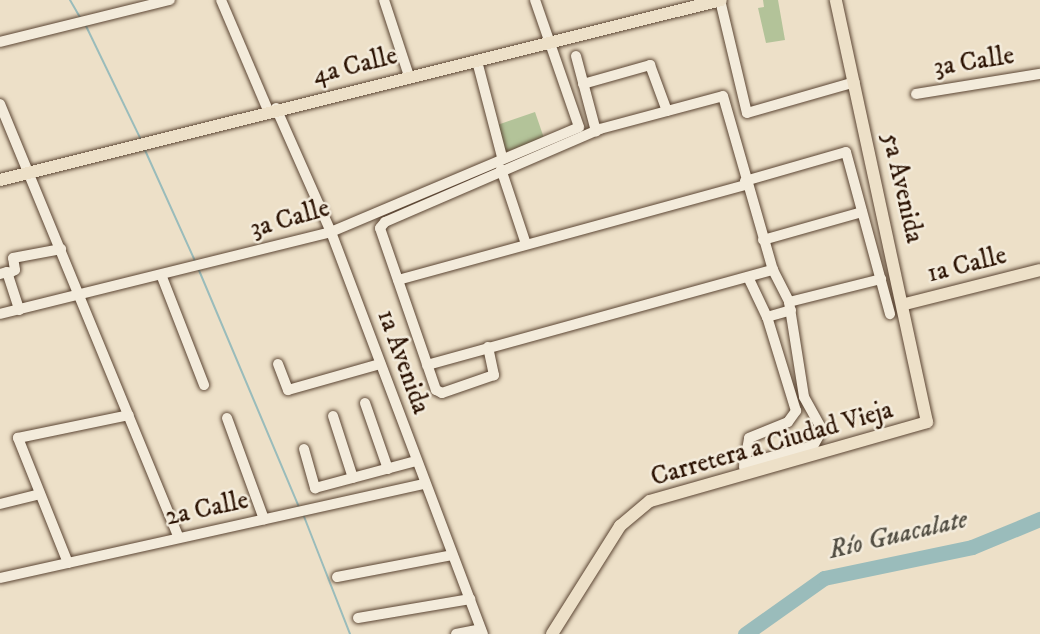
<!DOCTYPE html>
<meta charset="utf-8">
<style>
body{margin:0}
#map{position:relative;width:1040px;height:634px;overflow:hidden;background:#ede0c8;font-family:"IM FELL DW Pica",serif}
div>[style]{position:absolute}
.green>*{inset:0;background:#b3c399;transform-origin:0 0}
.stream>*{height:2px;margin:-1px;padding:0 1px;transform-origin:1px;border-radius:1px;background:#9abcbb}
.river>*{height:15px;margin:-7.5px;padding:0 7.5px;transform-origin:7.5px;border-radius:7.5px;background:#9abcbb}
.roads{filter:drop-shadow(0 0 2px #5b4533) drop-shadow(0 0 2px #5b4533)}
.minor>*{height:10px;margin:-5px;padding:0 5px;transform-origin:5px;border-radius:5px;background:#f3ebdb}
.major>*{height:12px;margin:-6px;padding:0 6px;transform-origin:6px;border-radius:6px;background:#ede0c8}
span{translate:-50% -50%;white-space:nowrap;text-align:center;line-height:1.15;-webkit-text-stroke:5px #f3ebdb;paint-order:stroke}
.street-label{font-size:26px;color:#2a1101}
.water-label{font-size:27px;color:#514d42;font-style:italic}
</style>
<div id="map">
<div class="green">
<div style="clip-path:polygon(763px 0,778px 0,785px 40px,766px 43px,758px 8px,764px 7px)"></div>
<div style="left:535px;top:112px;width:28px;height:42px;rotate:71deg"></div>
</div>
<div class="stream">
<div style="left:70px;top:0;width:22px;rotate:60deg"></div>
<div style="left:86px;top:26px;width:127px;rotate:64.2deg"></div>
<div style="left:144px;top:148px;width:126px;rotate:65.7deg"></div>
<div style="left:198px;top:268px;width:262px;rotate:67.1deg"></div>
<div style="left:303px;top:514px;width:129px;rotate:68.6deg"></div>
</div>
<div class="river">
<div style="left:745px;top:634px;width:97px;rotate:-35.3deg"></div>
<div style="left:824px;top:578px;width:151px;rotate:-11.8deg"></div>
<div style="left:972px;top:547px;width:74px;rotate:-22.4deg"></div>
</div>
<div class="roads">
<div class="minor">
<div style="left:221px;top:0;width:120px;rotate:66.9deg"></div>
<div style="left:384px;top:0;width:80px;rotate:71.8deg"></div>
<div style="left:720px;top:0;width:116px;rotate:76.6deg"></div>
<div style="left:747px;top:113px;width:112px;rotate:-16deg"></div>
<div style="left:0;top:42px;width:175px;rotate:-13.9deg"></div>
<div style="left:576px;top:56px;width:78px;rotate:75.1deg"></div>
<div style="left:477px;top:61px;width:99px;rotate:75.4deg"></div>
<div style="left:583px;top:84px;width:70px;rotate:-15.8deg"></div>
<div style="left:650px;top:65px;width:49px;rotate:69.7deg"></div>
<div style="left:916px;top:94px;width:126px;rotate:-9.2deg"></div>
<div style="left:0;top:104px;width:469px;rotate:67.6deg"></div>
<div style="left:276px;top:108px;width:136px;rotate:66.1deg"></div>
<div style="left:331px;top:232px;width:430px;rotate:69.3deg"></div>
<div style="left:501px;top:169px;width:79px;rotate:71.6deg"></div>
<div style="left:745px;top:181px;width:105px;rotate:-16deg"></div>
<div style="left:846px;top:152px;width:168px;rotate:74.8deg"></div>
<div style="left:763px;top:240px;width:103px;rotate:-15.8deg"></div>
<div style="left:0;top:274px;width:7px;rotate:-16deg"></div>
<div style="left:7px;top:272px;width:40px;rotate:72deg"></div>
<div style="left:8px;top:274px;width:8px;rotate:-30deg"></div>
<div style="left:15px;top:270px;width:12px;rotate:-99deg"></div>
<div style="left:13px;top:258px;width:49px;rotate:-10.6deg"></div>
<div style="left:162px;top:277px;width:116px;rotate:68.7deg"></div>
<div style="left:398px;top:280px;width:361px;rotate:-15.3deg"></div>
<div style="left:789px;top:302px;width:95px;rotate:-14deg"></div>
<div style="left:0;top:314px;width:341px;rotate:-13.9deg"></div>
<div style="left:331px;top:232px;width:269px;rotate:-22.9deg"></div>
<div style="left:579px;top:127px;width:134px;rotate:-109.1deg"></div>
<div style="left:767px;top:317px;width:25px;rotate:-16deg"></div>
<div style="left:488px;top:347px;width:29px;rotate:78deg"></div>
<div style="left:494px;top:375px;width:55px;rotate:160.9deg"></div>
<div style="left:442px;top:393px;width:7px;rotate:-153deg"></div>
<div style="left:436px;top:390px;width:171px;rotate:-109.1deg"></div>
<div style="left:380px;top:228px;width:8px;rotate:-50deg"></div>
<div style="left:385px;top:222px;width:234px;rotate:-23.4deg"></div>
<div style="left:600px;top:129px;width:127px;rotate:-15deg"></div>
<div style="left:723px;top:96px;width:181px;rotate:74deg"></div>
<div style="left:773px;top:270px;width:36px;rotate:63deg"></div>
<div style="left:789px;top:302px;width:96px;rotate:81deg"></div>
<div style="left:804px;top:397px;width:38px;rotate:61deg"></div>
<div style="left:822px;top:430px;width:18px;rotate:119deg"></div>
<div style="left:813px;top:446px;width:71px;rotate:165.4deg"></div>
<div style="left:278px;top:364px;width:28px;rotate:69deg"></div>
<div style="left:288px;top:390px;width:96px;rotate:-15.8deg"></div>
<div style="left:427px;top:365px;width:359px;rotate:-15.4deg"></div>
<div style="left:365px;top:403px;width:70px;rotate:70.8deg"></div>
<div style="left:333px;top:416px;width:65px;rotate:72.1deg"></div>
<div style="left:227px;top:418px;width:108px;rotate:69.9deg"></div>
<div style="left:304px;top:449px;width:41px;rotate:74.2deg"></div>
<div style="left:315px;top:488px;width:105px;rotate:-15deg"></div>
<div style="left:744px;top:467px;width:29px;rotate:-80deg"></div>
<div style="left:749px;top:438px;width:42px;rotate:-22.3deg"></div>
<div style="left:788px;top:422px;width:14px;rotate:-54deg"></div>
<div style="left:796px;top:411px;width:98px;rotate:-107.1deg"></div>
<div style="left:767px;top:317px;width:44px;rotate:-115.4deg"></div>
<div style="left:0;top:504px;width:41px;rotate:-14deg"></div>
<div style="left:68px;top:563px;width:135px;rotate:-111.8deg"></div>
<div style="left:18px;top:438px;width:113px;rotate:-11.7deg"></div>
<div style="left:337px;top:577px;width:117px;rotate:-10.8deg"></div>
<div style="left:0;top:578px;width:434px;rotate:-12.5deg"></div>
<div style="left:358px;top:618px;width:114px;rotate:-9.6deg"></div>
<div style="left:456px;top:634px;width:25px;rotate:-11deg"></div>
</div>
<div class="major">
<div style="left:0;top:180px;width:743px;rotate:-14.02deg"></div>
<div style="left:905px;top:304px;width:139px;rotate:-14.1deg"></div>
<div style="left:552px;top:634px;width:128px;rotate:-57.8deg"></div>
<div style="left:620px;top:526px;width:39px;rotate:-40deg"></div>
<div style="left:650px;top:501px;width:288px;rotate:-15.9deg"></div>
<div style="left:927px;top:422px;width:432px;rotate:-102.2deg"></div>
</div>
</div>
<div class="street-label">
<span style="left:974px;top:62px;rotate:-9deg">3a Calle</span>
<span style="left:355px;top:66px;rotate:-14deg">4a Calle</span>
<span style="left:902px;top:188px;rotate:77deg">5a Avenida</span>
<span style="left:290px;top:219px;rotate:-16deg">3a Calle</span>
<span style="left:967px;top:265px;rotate:-14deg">1a Calle</span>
<span style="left:403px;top:362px;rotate:70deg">1a Avenida</span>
<span style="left:772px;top:444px;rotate:-16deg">Carretera a Ciudad Vieja</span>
<span style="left:207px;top:509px;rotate:-12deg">2a Calle</span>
</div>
<div class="water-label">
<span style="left:898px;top:535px;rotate:-13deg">Río Guacalate</span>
</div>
</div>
